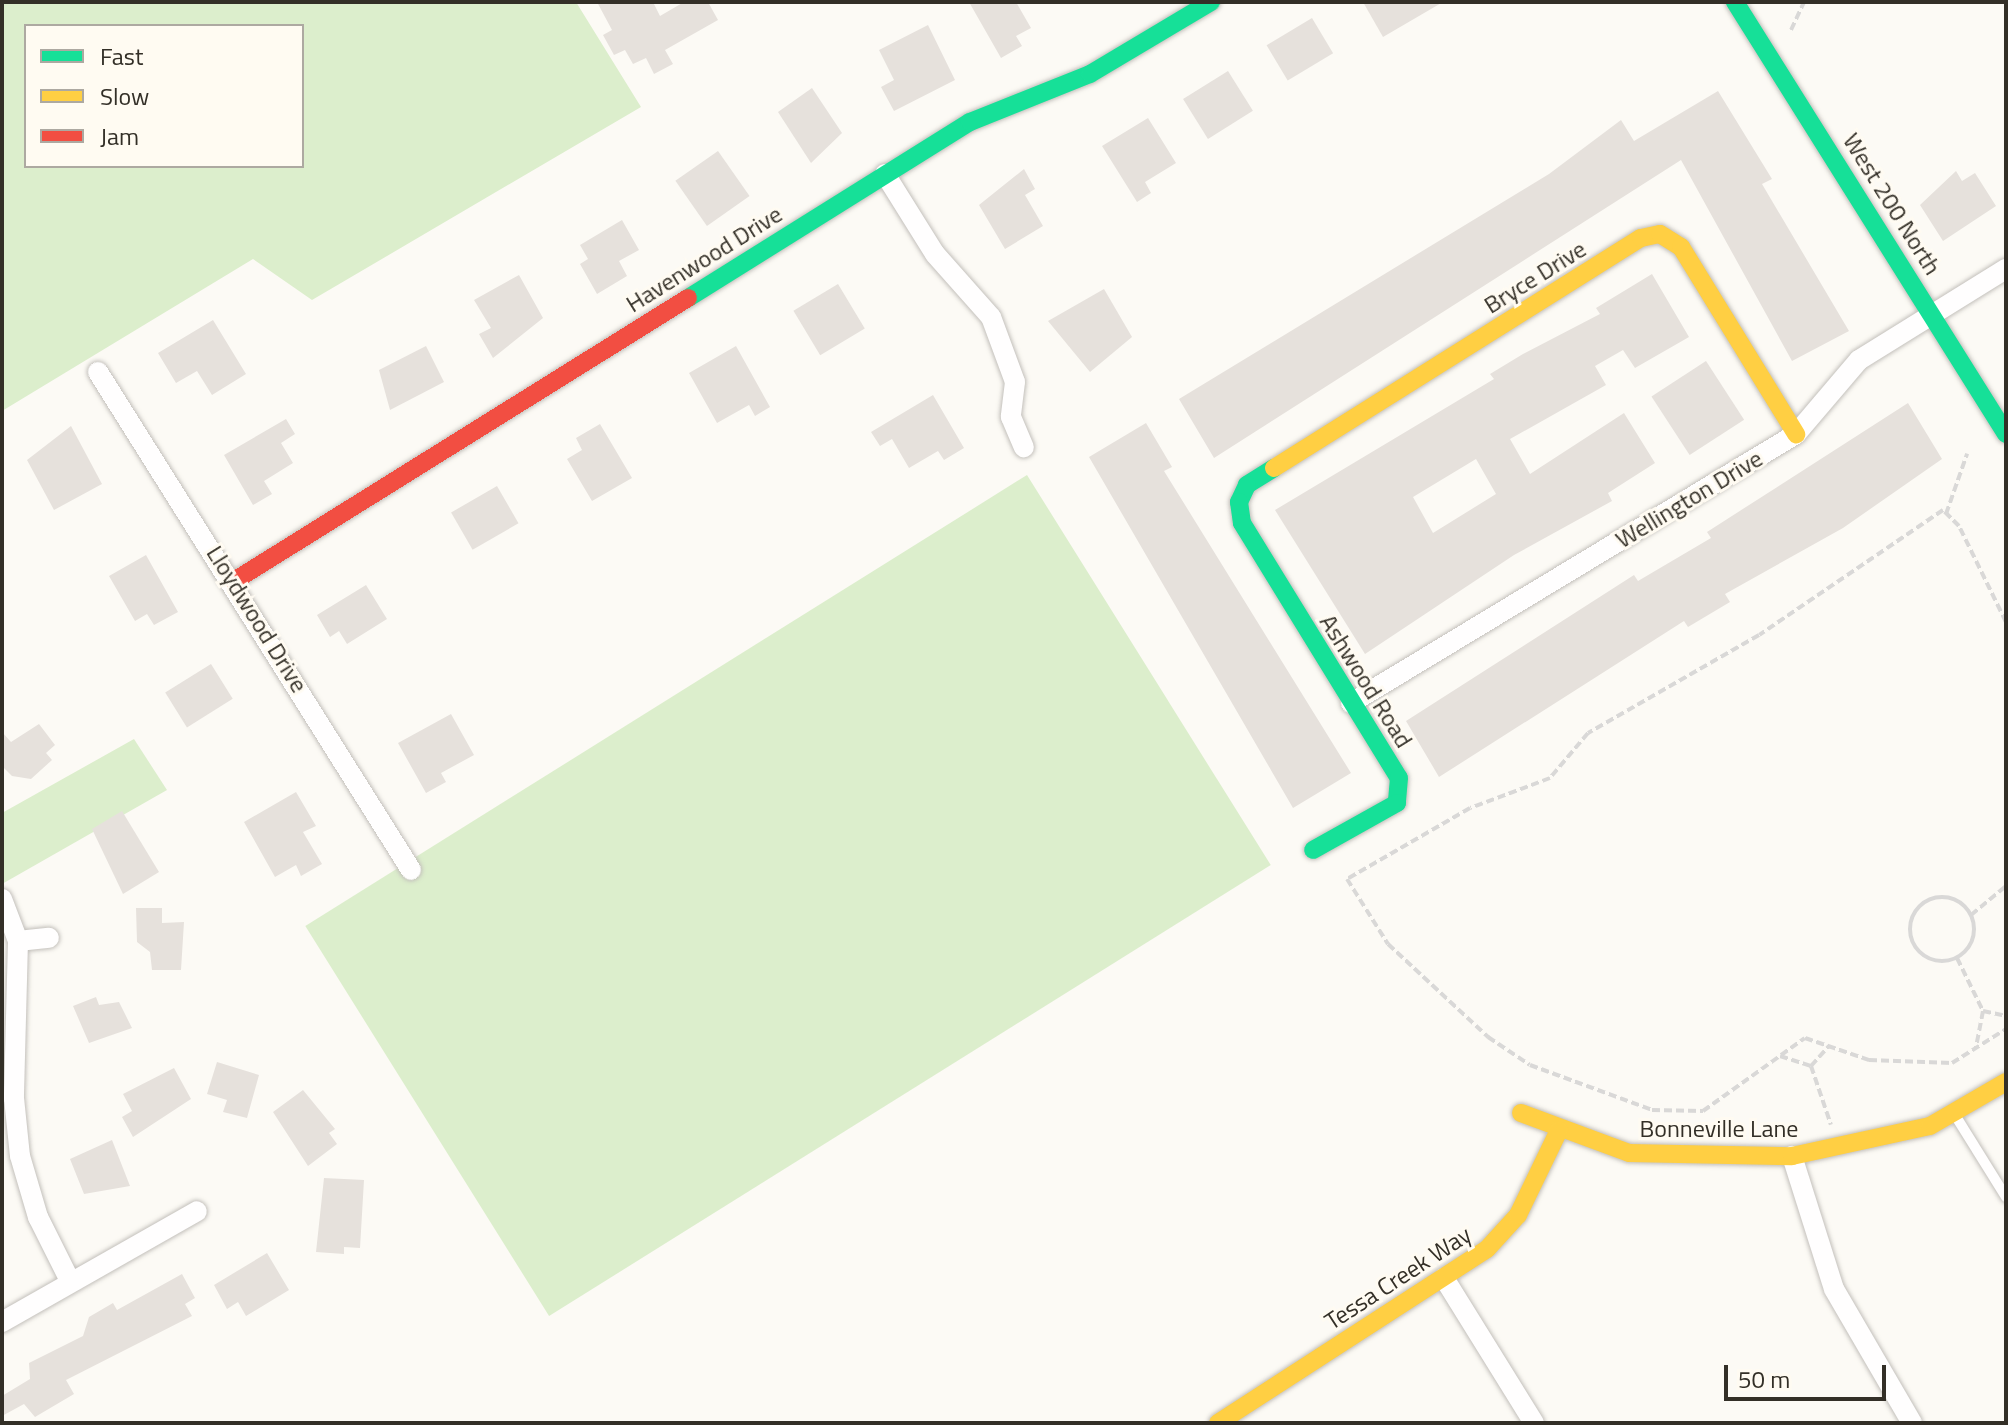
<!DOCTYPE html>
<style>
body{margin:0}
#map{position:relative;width:2008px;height:1425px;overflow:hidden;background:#fcfaf5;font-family:"Titillium Web",sans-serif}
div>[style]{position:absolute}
.green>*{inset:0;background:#dceecc;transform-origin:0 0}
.building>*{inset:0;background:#e6e1dc;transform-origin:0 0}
.path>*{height:4px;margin-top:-2px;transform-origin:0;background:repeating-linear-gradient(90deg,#d9d8d7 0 8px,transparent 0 12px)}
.path>.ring{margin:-2px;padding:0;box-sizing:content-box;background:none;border:4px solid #d9d8d7;border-radius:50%}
.roads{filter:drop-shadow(0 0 2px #c3c0bb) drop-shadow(0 0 2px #c3c0bb)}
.lane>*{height:10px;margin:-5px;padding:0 5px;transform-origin:5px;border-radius:5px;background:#fffefe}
.street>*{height:20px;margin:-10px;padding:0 10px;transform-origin:10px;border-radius:10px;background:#fffefe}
.fast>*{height:18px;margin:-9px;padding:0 9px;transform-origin:9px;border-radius:9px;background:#16e098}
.slow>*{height:18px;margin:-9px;padding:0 9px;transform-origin:9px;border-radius:9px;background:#ffcf43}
.jam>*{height:18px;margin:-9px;padding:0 9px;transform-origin:9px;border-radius:9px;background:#f24e42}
span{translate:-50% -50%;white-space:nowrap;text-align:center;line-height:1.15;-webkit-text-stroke:6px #fffbf2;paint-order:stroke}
.street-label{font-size:24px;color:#332f27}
.frame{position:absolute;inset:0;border:4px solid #332f27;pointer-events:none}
.legend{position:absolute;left:24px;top:24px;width:280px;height:144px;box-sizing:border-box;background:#fffbf2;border:2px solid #ada9a1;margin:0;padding:10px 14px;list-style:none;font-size:24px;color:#332f27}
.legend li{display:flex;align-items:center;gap:16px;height:40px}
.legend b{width:40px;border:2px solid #ada9a1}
.scale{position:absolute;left:1724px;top:1365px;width:162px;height:36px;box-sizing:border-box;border:4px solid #332f27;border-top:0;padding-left:10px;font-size:24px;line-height:28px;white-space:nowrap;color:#332f27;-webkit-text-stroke:6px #fffbf2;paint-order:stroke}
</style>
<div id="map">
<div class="green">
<div style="clip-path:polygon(evenodd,2px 2px,576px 2px,641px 107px,312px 300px,253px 259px,2px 411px,2px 2px,26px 26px,302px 26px,302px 166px,26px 166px,26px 26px)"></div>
<div style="left:1027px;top:475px;width:460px;height:851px;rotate:58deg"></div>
<div style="clip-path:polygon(134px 739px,167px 790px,2px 884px,2px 813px)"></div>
</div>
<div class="building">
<div style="clip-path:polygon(597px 2px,653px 2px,660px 16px,684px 2px,708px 2px,718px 20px,665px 50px,673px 64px,654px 74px,646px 58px,633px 64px,625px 50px,614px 55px,603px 35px,612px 30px)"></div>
<div style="clip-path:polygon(969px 2px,1016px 2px,1031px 28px,1016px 36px,1022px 46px,1001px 58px)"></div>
<div style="clip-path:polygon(1363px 2px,1443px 2px,1383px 37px)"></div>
<div style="left:1312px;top:18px;width:41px;height:53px;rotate:59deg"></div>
<div style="clip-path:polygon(928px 25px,955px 80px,894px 111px,881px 87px,894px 80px,879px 50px)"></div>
<div style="left:1228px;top:71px;width:47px;height:53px;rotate:58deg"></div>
<div style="clip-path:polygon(812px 88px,842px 133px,811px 163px,778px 112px)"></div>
<div style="clip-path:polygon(1718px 91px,1772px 179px,1762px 184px,1849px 331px,1792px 361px,1681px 160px,1214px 458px,1179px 399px,1549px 174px,1621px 120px,1634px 141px)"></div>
<div style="clip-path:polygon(1148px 118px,1176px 163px,1145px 182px,1151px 193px,1137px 202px,1102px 146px)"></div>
<div style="left:718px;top:151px;width:55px;height:52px;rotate:55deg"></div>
<div style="clip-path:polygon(1024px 169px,1035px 189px,1025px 195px,1043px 226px,1005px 249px,979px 205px)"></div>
<div style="clip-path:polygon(1956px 171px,1962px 181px,1975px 173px,1996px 206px,1943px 241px,1920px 205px)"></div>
<div style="clip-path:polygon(622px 220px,639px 250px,619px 261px,627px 276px,597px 294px,580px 264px,588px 259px,580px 245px)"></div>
<div style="clip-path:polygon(evenodd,1652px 274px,1689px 337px,1635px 368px,1623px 350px,1595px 366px,1606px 385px,1510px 439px,1530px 474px,1624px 413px,1655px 463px,1608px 493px,1612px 501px,1514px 555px,1365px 654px,1275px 510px,1494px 379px,1490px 374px,1523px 354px,1600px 314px,1596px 308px,1652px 274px,1476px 459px,1496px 494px,1433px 533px,1413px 497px,1476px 459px)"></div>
<div style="clip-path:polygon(519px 275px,543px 318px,493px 358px,479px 334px,491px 328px,474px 300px)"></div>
<div style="left:838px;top:284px;width:52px;height:52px;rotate:59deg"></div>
<div style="clip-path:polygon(1104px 289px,1132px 337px,1090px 372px,1048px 321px)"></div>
<div style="clip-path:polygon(213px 320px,246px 374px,212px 395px,197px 371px,176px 383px,158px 353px)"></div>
<div style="clip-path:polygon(426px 346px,444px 382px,390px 410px,379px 370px)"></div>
<div style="clip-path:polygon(736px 346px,770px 407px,755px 416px,749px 405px,717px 423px,689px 373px)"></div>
<div style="left:1706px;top:361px;width:70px;height:65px;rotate:57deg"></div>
<div style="clip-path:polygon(933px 395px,964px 448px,944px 460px,938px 451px,909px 468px,892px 439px,880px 446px,871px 432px)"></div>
<div style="clip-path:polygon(1908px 403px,1942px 459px,1843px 528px,1725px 594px,1730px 602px,1688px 627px,1684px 621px,1439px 777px,1406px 721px,1634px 575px,1638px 581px,1711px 538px,1707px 532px)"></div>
<div style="clip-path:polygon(286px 419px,295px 434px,281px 443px,293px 463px,264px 481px,272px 494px,253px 505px,224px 455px)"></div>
<div style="clip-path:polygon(1146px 423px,1172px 467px,1164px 471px,1351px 773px,1293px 808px,1089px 457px)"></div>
<div style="clip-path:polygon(600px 424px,632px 478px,592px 501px,567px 459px,582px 450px,576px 438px)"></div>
<div style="clip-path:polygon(71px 426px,102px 484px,54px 510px,27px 460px)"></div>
<div style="left:497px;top:486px;width:43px;height:53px;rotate:60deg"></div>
<div style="clip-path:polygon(146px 555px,178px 612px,154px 625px,147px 614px,135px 621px,109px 576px)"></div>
<div style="clip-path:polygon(366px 585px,387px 619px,347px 644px,339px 631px,330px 637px,317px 615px)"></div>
<div style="left:211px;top:664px;width:41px;height:54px;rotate:58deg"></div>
<div style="clip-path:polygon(451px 714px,474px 755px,441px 773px,446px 782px,426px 793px,398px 743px)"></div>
<div style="clip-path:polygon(39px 724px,55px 745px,46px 753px,52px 760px,31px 779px,12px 776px,2px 766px,2px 732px,11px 742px)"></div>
<div style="clip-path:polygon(296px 792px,316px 826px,303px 832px,322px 864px,301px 876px,296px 865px,275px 877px,244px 822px)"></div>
<div style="clip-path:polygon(122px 811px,159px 872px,123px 894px,92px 829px)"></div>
<div style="clip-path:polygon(136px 908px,162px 908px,162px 923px,184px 922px,181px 970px,152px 970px,150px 952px,137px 942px)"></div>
<div style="clip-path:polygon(96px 997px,99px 1005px,119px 1002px,132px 1028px,89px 1043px,73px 1006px)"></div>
<div style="clip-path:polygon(217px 1062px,259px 1075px,247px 1118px,223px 1112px,227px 1100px,207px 1094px)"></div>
<div style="clip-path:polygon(174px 1068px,191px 1099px,133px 1137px,122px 1117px,132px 1111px,123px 1094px)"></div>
<div style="clip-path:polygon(303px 1090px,335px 1129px,329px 1133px,337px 1144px,308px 1166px,273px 1112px)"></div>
<div style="clip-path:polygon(112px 1140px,130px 1186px,84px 1194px,70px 1159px)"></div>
<div style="clip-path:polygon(324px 1178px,364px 1180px,360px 1248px,344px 1247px,344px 1254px,316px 1252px)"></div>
<div style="clip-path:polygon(267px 1253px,289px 1290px,246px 1316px,238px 1302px,227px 1309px,214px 1285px)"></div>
<div style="clip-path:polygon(182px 1274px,195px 1298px,185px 1304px,192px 1316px,66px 1380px,74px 1394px,35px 1417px,24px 1404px,2px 1416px,2px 1396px,30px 1379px,29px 1363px,83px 1336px,89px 1317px,113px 1303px,117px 1310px)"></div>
</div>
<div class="path">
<div style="left:1791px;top:30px;width:31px;rotate:-65deg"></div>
<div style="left:1946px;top:514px;width:64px;rotate:-70.7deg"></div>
<div style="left:2006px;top:622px;width:107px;rotate:-116.1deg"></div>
<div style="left:1959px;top:526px;width:23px;rotate:-135deg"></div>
<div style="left:1943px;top:510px;width:222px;rotate:145.8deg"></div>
<div style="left:1759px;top:635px;width:197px;rotate:150.2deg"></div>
<div style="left:1588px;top:733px;width:59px;rotate:130.2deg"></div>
<div style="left:1550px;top:778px;width:85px;rotate:159.4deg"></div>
<div style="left:1470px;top:808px;width:142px;rotate:150deg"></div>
<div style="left:1347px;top:879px;width:77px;rotate:57.8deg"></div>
<div style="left:1388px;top:944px;width:137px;rotate:42.9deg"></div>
<div style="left:1488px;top:1037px;width:50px;rotate:33.7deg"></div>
<div style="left:1530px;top:1065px;width:130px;rotate:20.2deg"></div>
<div style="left:1652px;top:1110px;width:51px;rotate:1.1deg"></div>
<div style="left:1703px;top:1111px;width:125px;rotate:-35.6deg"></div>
<div style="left:1805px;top:1038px;width:68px;rotate:19deg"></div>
<div style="left:1869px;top:1060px;width:83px;rotate:2.1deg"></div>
<div style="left:1952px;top:1063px;width:64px;rotate:-32.2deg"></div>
<div class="ring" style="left:1910px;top:897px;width:60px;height:60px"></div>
<div style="left:1971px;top:915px;width:45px;rotate:-39.6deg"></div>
<div style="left:1957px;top:958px;width:59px;rotate:63.9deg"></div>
<div style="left:1983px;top:1011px;width:38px;rotate:101deg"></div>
<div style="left:1983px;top:1011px;width:24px;rotate:12deg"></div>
<div style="left:1780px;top:1056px;width:33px;rotate:18deg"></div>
<div style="left:1811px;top:1066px;width:27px;rotate:-48deg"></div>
<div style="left:1811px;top:1066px;width:62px;rotate:71.3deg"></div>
</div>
<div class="roads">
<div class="lane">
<div style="left:1955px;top:1115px;width:97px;rotate:58.1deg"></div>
</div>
<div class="street">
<div style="left:885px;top:174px;width:94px;rotate:58deg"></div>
<div style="left:935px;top:254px;width:84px;rotate:48.4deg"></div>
<div style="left:991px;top:317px;width:69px;rotate:69.7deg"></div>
<div style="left:1015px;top:382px;width:35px;rotate:97deg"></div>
<div style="left:1011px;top:417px;width:33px;rotate:67deg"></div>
<div style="left:98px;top:372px;width:588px;rotate:57.85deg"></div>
<div style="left:1351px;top:703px;width:520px;rotate:-31.15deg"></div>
<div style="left:1796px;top:434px;width:97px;rotate:-49.6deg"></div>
<div style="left:1859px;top:360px;width:173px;rotate:-31.8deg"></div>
<div style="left:2px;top:899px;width:45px;rotate:69.1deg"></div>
<div style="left:18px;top:941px;width:157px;rotate:91.5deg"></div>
<div style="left:14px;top:1098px;width:58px;rotate:84.1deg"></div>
<div style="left:20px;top:1156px;width:64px;rotate:73.6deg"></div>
<div style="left:38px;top:1217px;width:72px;rotate:63.4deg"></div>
<div style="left:18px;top:941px;width:31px;rotate:-6deg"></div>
<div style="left:1792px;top:1156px;width:139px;rotate:72.5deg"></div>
<div style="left:1834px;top:1289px;width:155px;rotate:59.8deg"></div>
<div style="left:1444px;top:1278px;width:171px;rotate:58.2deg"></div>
<div style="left:2px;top:1322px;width:224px;rotate:-29.6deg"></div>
</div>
<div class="fast">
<div style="left:1735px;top:2px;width:510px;rotate:57.9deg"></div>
<div style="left:688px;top:298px;width:332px;rotate:-32deg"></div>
<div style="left:970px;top:122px;width:129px;rotate:-21.8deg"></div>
<div style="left:1090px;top:74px;width:141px;rotate:-30.8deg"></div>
<div style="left:1274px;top:468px;width:32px;rotate:148deg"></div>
<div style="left:1247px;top:485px;width:19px;rotate:115deg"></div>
<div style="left:1239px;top:502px;width:21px;rotate:82deg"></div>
<div style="left:1242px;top:523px;width:299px;rotate:58.4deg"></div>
<div style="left:1399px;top:778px;width:25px;rotate:95deg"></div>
<div style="left:1397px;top:803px;width:96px;rotate:150.8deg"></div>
</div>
<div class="slow">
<div style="left:1274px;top:468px;width:433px;rotate:-32.1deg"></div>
<div style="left:1641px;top:238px;width:19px;rotate:-12deg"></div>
<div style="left:1660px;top:234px;width:25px;rotate:32deg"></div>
<div style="left:1681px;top:247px;width:220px;rotate:58.4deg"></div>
<div style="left:1521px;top:1113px;width:115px;rotate:20.3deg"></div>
<div style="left:1629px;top:1153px;width:163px;rotate:1.1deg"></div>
<div style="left:1792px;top:1156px;width:141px;rotate:-12.3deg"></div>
<div style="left:1930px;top:1126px;width:88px;rotate:-30.1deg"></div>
<div style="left:1218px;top:1423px;width:320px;rotate:-32.9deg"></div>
<div style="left:1487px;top:1249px;width:46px;rotate:-47.6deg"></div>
<div style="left:1518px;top:1215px;width:94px;rotate:-64.2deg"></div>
</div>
<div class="jam">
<div style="left:234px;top:581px;width:535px;rotate:-31.94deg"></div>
</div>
</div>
<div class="street-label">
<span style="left:1892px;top:204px;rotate:58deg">West 200 North</span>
<span style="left:704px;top:259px;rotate:-32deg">Havenwood Drive</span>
<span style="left:1535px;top:277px;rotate:-32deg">Bryce Drive</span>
<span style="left:1689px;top:499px;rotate:-31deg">Wellington Drive</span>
<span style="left:257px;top:619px;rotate:58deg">Lloydwood Drive</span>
<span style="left:1366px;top:681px;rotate:58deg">Ashwood Road</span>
<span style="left:1719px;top:1129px">Bonneville Lane</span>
<span style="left:1398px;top:1278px;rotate:-33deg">Tessa Creek Way</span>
</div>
<div class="frame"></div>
<ul class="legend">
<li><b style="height:10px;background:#16e098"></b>Fast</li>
<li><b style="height:10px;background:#ffcf43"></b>Slow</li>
<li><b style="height:10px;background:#f24e42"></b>Jam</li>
</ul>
<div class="scale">50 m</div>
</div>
